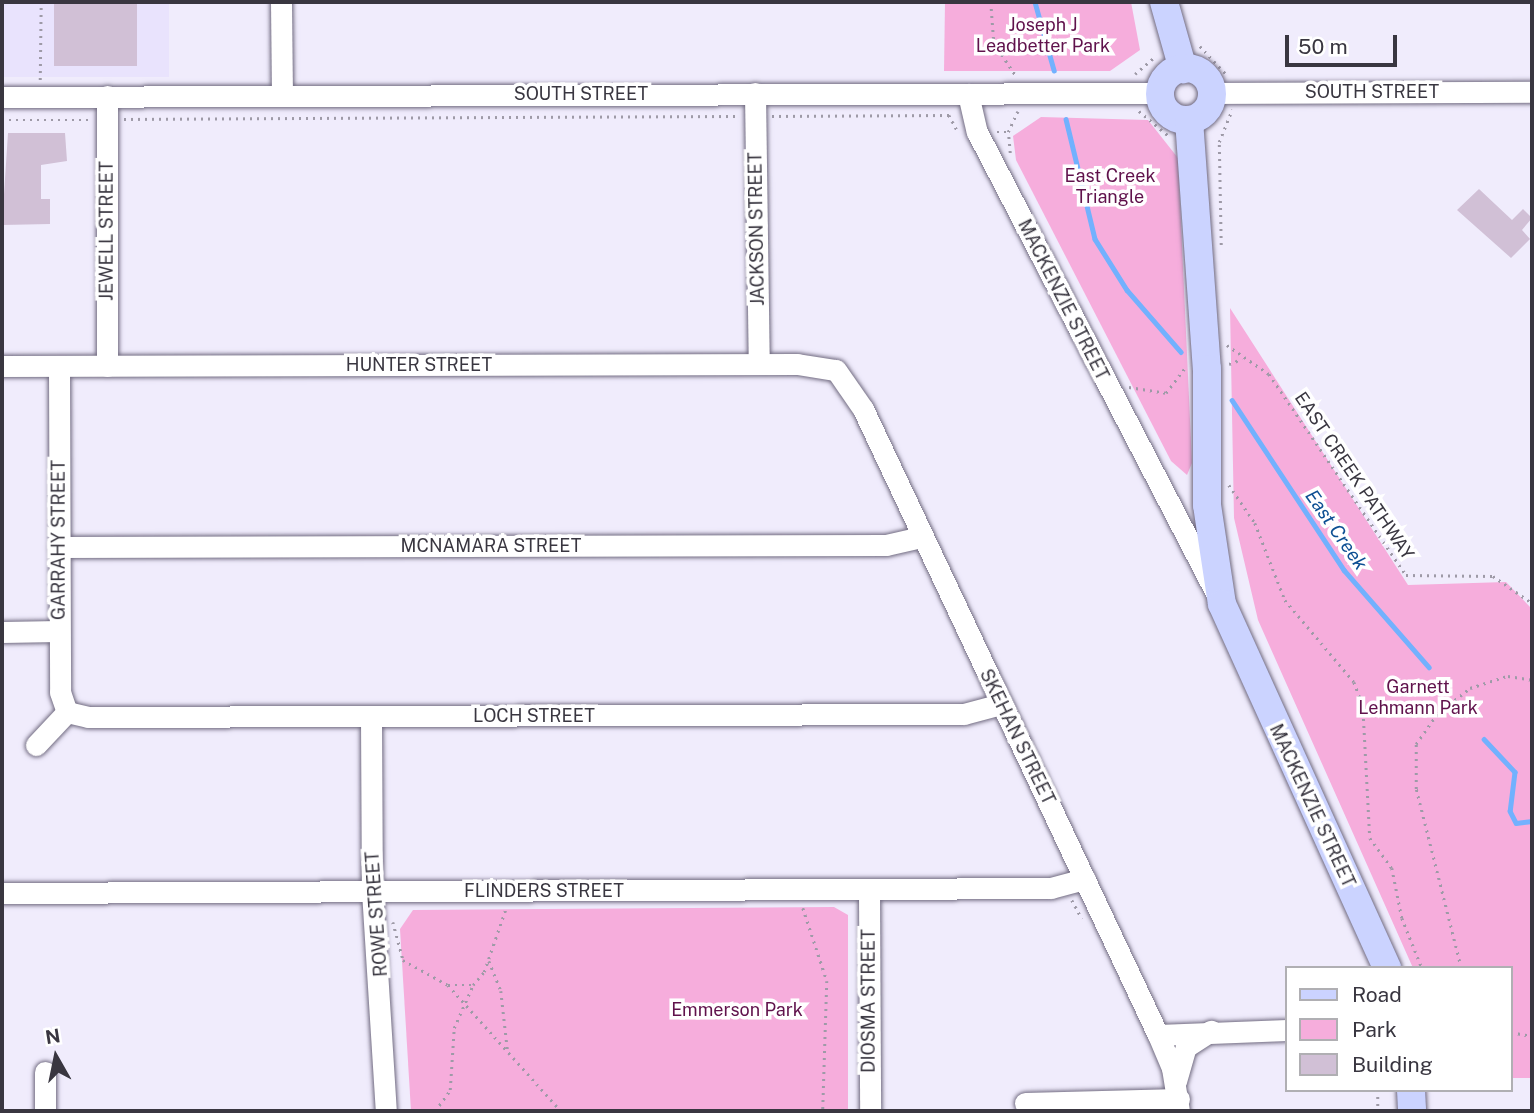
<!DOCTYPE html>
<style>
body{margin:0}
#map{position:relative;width:1534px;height:1113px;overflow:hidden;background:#f0ecfc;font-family:"Public Sans",sans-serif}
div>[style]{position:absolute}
.built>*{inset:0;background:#e9e3fd;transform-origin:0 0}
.green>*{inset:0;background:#f6addc}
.stream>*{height:4.5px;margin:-2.25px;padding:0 2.25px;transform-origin:2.25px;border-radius:2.25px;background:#72b1fe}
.building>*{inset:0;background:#d1c0d6;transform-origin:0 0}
.path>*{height:2.5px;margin-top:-1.25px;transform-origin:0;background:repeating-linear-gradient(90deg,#9e9aa7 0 2px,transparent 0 7px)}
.roads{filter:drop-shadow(0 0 2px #716b81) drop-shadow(0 0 2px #716b81)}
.minor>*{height:21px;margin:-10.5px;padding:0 10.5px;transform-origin:10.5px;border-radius:10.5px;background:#fff}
.major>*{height:28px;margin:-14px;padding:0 14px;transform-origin:14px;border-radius:14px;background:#cbd3ff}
.major>.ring{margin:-14px;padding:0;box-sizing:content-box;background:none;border:28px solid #cbd3ff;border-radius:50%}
span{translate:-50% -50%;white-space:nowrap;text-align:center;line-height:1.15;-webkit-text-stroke:7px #fff;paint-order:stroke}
.park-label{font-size:18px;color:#60124c}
.street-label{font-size:18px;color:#393640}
.water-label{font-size:19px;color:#0d4f93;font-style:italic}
.frame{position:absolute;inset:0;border:4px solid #393640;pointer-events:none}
.legend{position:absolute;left:1285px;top:966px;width:228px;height:126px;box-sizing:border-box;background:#fff;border:2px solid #b0afb3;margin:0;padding:9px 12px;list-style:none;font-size:21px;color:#393640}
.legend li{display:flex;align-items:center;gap:14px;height:35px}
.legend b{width:35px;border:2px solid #b0afb3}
.north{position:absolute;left:21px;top:1022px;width:70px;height:70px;-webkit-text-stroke:5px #fff;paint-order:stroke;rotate:351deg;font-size:19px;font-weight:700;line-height:28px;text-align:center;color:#393640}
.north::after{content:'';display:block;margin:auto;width:24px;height:32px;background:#393640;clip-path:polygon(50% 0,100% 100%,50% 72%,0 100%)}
.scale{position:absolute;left:1285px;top:35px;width:112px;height:32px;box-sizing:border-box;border:4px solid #393640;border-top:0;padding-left:9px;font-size:21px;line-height:24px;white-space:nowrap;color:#393640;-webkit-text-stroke:5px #fff;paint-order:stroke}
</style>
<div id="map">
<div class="built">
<div style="left:2px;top:2px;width:167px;height:75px"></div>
</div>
<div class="green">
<div style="clip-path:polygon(945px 2px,1131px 2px,1140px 50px,1110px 71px,944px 71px)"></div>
<div style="clip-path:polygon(1041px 117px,1148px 120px,1178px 158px,1192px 463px,1187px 475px,1171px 461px,1016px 160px,1013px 136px)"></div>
<div style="clip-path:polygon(1230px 308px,1408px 585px,1506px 582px,1532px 609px,1532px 1078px,1511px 1078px,1511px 968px,1413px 968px,1258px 620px,1234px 518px)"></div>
<div style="clip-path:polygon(834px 907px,848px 915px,848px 1111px,411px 1111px,400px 929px,413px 910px)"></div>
</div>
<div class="stream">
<div style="left:1035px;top:2px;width:71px;rotate:74.4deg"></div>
<div style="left:1066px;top:119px;width:123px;rotate:76.4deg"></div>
<div style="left:1095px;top:239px;width:60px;rotate:57.9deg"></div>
<div style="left:1127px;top:290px;width:82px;rotate:48.9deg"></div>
<div style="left:1232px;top:400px;width:204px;rotate:56.6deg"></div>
<div style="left:1344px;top:570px;width:129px;rotate:48.8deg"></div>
<div style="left:1484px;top:739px;width:45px;rotate:46.8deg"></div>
<div style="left:1515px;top:772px;width:39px;rotate:97deg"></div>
<div style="left:1510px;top:811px;width:13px;rotate:63deg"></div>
<div style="left:1516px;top:823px;width:16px;rotate:-7deg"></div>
</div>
<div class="building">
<div style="left:54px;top:2px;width:83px;height:64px"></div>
<div style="clip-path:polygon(8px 133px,65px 133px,67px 161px,41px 165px,41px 199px,50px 199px,50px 224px,2px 225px)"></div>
<div style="clip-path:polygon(1479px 189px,1512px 220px,1523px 209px,1532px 218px,1522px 230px,1530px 239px,1511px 258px,1457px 210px)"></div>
</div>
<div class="path">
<div style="left:991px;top:2px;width:41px;rotate:85.8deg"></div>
<div style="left:994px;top:43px;width:40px;rotate:56deg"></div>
<div style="left:1200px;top:46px;width:41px;rotate:47deg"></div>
<div style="left:1135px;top:74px;width:28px;rotate:-41deg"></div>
<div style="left:40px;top:80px;width:78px;rotate:-89.3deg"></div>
<div style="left:1139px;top:111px;width:39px;rotate:40deg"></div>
<div style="left:772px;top:116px;width:177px;rotate:-0.3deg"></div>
<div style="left:949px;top:115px;width:19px;rotate:62deg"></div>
<div style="left:124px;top:119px;width:613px;rotate:-0.28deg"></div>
<div style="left:2px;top:120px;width:88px"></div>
<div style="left:997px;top:132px;width:11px"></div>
<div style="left:1010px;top:153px;width:21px;rotate:-95deg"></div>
<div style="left:1008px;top:132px;width:23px;rotate:-65deg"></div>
<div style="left:1221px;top:245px;width:103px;rotate:-91.1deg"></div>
<div style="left:1219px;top:142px;width:35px;rotate:-68deg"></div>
<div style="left:1227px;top:345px;width:51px;rotate:34.6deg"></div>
<div style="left:1269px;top:374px;width:243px;rotate:55.7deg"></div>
<div style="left:1406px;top:575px;width:87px;rotate:0.7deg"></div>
<div style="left:1493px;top:576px;width:47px;rotate:34.7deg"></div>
<div style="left:1229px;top:364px;width:14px;rotate:-21deg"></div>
<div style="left:1129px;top:387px;width:37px;rotate:9deg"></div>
<div style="left:1166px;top:393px;width:30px;rotate:-53deg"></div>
<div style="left:1229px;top:485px;width:46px;rotate:55.6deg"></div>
<div style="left:1255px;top:523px;width:83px;rotate:68.7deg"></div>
<div style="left:1285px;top:600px;width:107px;rotate:49.9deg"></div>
<div style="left:1354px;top:682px;width:25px;rotate:69deg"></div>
<div style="left:1363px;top:705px;width:133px;rotate:87deg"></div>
<div style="left:1370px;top:838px;width:37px;rotate:54deg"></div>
<div style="left:1392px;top:868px;width:51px;rotate:78.7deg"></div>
<div style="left:1402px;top:918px;width:54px;rotate:68.2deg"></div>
<div style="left:1072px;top:900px;width:21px;rotate:62deg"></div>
<div style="left:803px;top:908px;width:77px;rotate:71.8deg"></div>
<div style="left:827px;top:981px;width:130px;rotate:91.8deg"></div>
<div style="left:393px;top:922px;width:39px;rotate:75deg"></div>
<div style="left:403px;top:960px;width:51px;rotate:29.1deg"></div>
<div style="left:448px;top:985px;width:25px"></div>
<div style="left:473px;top:985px;width:17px;rotate:-50deg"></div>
<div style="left:484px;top:972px;width:68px;rotate:-71deg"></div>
<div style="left:489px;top:961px;width:32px;rotate:68deg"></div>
<div style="left:501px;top:991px;width:62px;rotate:83.6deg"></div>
<div style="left:1461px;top:968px;width:185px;rotate:-104.1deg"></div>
<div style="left:1416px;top:789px;width:45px;rotate:-90deg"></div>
<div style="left:1416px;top:744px;width:38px;rotate:-55deg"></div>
<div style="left:1438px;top:713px;width:41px;rotate:-38deg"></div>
<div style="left:1470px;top:688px;width:40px;rotate:-18deg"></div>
<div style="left:1508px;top:676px;width:24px;rotate:9deg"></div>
<div style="left:448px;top:985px;width:169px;rotate:48.1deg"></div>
<div style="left:1511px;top:1032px;width:21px;rotate:11deg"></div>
<div style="left:1378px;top:1090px;width:21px;rotate:90deg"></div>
<div style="left:435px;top:1111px;width:26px;rotate:-54deg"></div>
<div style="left:450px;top:1090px;width:62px;rotate:-86.3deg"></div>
<div style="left:454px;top:1028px;width:47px;rotate:-66.2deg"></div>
</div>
<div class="roads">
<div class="minor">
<div style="left:281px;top:2px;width:93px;rotate:89.4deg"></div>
<div style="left:755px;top:93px;width:271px;rotate:89.2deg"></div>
<div style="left:1212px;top:93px;width:320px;rotate:-0.2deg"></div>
<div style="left:968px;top:94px;width:39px;rotate:77deg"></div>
<div style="left:977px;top:132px;width:519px;rotate:62.6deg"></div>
<div style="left:2px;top:97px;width:1158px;rotate:-0.2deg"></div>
<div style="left:2px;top:366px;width:795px;rotate:-0.14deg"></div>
<div style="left:797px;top:364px;width:39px;rotate:9deg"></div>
<div style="left:836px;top:370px;width:47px;rotate:55.3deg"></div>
<div style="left:863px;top:409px;width:692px;rotate:64.77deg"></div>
<div style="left:1158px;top:1035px;width:36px;rotate:67deg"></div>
<div style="left:1172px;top:1068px;width:44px;rotate:80.8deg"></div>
<div style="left:107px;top:366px;width:270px;rotate:-90deg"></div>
<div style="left:59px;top:367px;width:325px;rotate:89.8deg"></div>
<div style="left:60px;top:692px;width:21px;rotate:71deg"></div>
<div style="left:59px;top:547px;width:827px;rotate:-0.14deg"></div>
<div style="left:886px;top:545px;width:36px;rotate:-13deg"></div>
<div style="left:2px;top:632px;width:57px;rotate:-1deg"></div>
<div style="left:67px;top:712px;width:22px;rotate:13deg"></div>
<div style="left:88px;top:717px;width:876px;rotate:-0.2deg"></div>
<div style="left:964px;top:714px;width:38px;rotate:-15deg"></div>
<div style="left:371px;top:717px;width:174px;rotate:89.7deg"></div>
<div style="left:372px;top:891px;width:220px;rotate:86.4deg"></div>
<div style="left:36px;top:745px;width:45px;rotate:-46.8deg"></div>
<div style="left:869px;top:891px;width:220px;rotate:89.7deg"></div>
<div style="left:2px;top:893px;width:1049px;rotate:-0.27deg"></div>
<div style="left:1051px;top:888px;width:35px;rotate:-15deg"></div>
<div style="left:1158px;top:1035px;width:129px;rotate:-2.2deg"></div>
<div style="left:45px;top:1072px;width:39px;rotate:90deg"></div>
<div style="left:1176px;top:1081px;width:35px;rotate:-74deg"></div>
<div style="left:1186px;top:1047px;width:30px;rotate:-33deg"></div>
<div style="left:1025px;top:1103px;width:154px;rotate:-1.5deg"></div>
</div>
<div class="major">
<div style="left:1164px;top:2px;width:70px;rotate:74.2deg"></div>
<div class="ring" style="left:1160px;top:68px;width:24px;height:24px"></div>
<div style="left:1189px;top:120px;width:250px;rotate:85.9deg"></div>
<div style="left:1207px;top:369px;width:136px;rotate:90deg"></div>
<div style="left:1207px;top:505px;width:100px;rotate:81.4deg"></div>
<div style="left:1222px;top:604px;width:400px;rotate:65.6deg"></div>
<div style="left:1411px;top:1090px;width:21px;rotate:87deg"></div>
</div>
</div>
<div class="park-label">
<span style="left:1043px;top:36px">Joseph J<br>Leadbetter Park</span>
<span style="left:1110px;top:187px">East Creek<br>Triangle</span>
<span style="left:1418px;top:698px">Garnett<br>Lehmann Park</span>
<span style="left:737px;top:1010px">Emmerson Park</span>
</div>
<div class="street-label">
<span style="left:1372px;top:92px">SOUTH STREET</span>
<span style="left:581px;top:94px">SOUTH STREET</span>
<span style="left:757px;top:229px;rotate:-91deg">JACKSON STREET</span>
<span style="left:107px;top:231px;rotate:-90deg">JEWELL STREET</span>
<span style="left:1063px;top:300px;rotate:63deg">MACKENZIE STREET</span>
<span style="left:419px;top:365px">HUNTER STREET</span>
<span style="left:1354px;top:476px;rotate:56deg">EAST CREEK PATHWAY</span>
<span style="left:59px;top:540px;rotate:-90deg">GARRAHY STREET</span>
<span style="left:491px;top:546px">MCNAMARA STREET</span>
<span style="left:534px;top:716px">LOCH STREET</span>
<span style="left:1017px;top:737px;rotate:64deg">SKEHAN STREET</span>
<span style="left:1312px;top:806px;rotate:65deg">MACKENZIE STREET</span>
<span style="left:544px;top:891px">FLINDERS STREET</span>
<span style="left:377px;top:914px;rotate:-94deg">ROWE STREET</span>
<span style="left:869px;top:1001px;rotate:-90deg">DIOSMA STREET</span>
</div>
<div class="water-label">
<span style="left:1336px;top:530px;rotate:55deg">East Creek</span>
</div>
<div class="frame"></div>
<ul class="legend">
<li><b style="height:9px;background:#cbd3ff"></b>Road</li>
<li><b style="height:19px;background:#f6addc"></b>Park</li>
<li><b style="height:19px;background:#d1c0d6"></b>Building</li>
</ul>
<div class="north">N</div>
<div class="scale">50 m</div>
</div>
